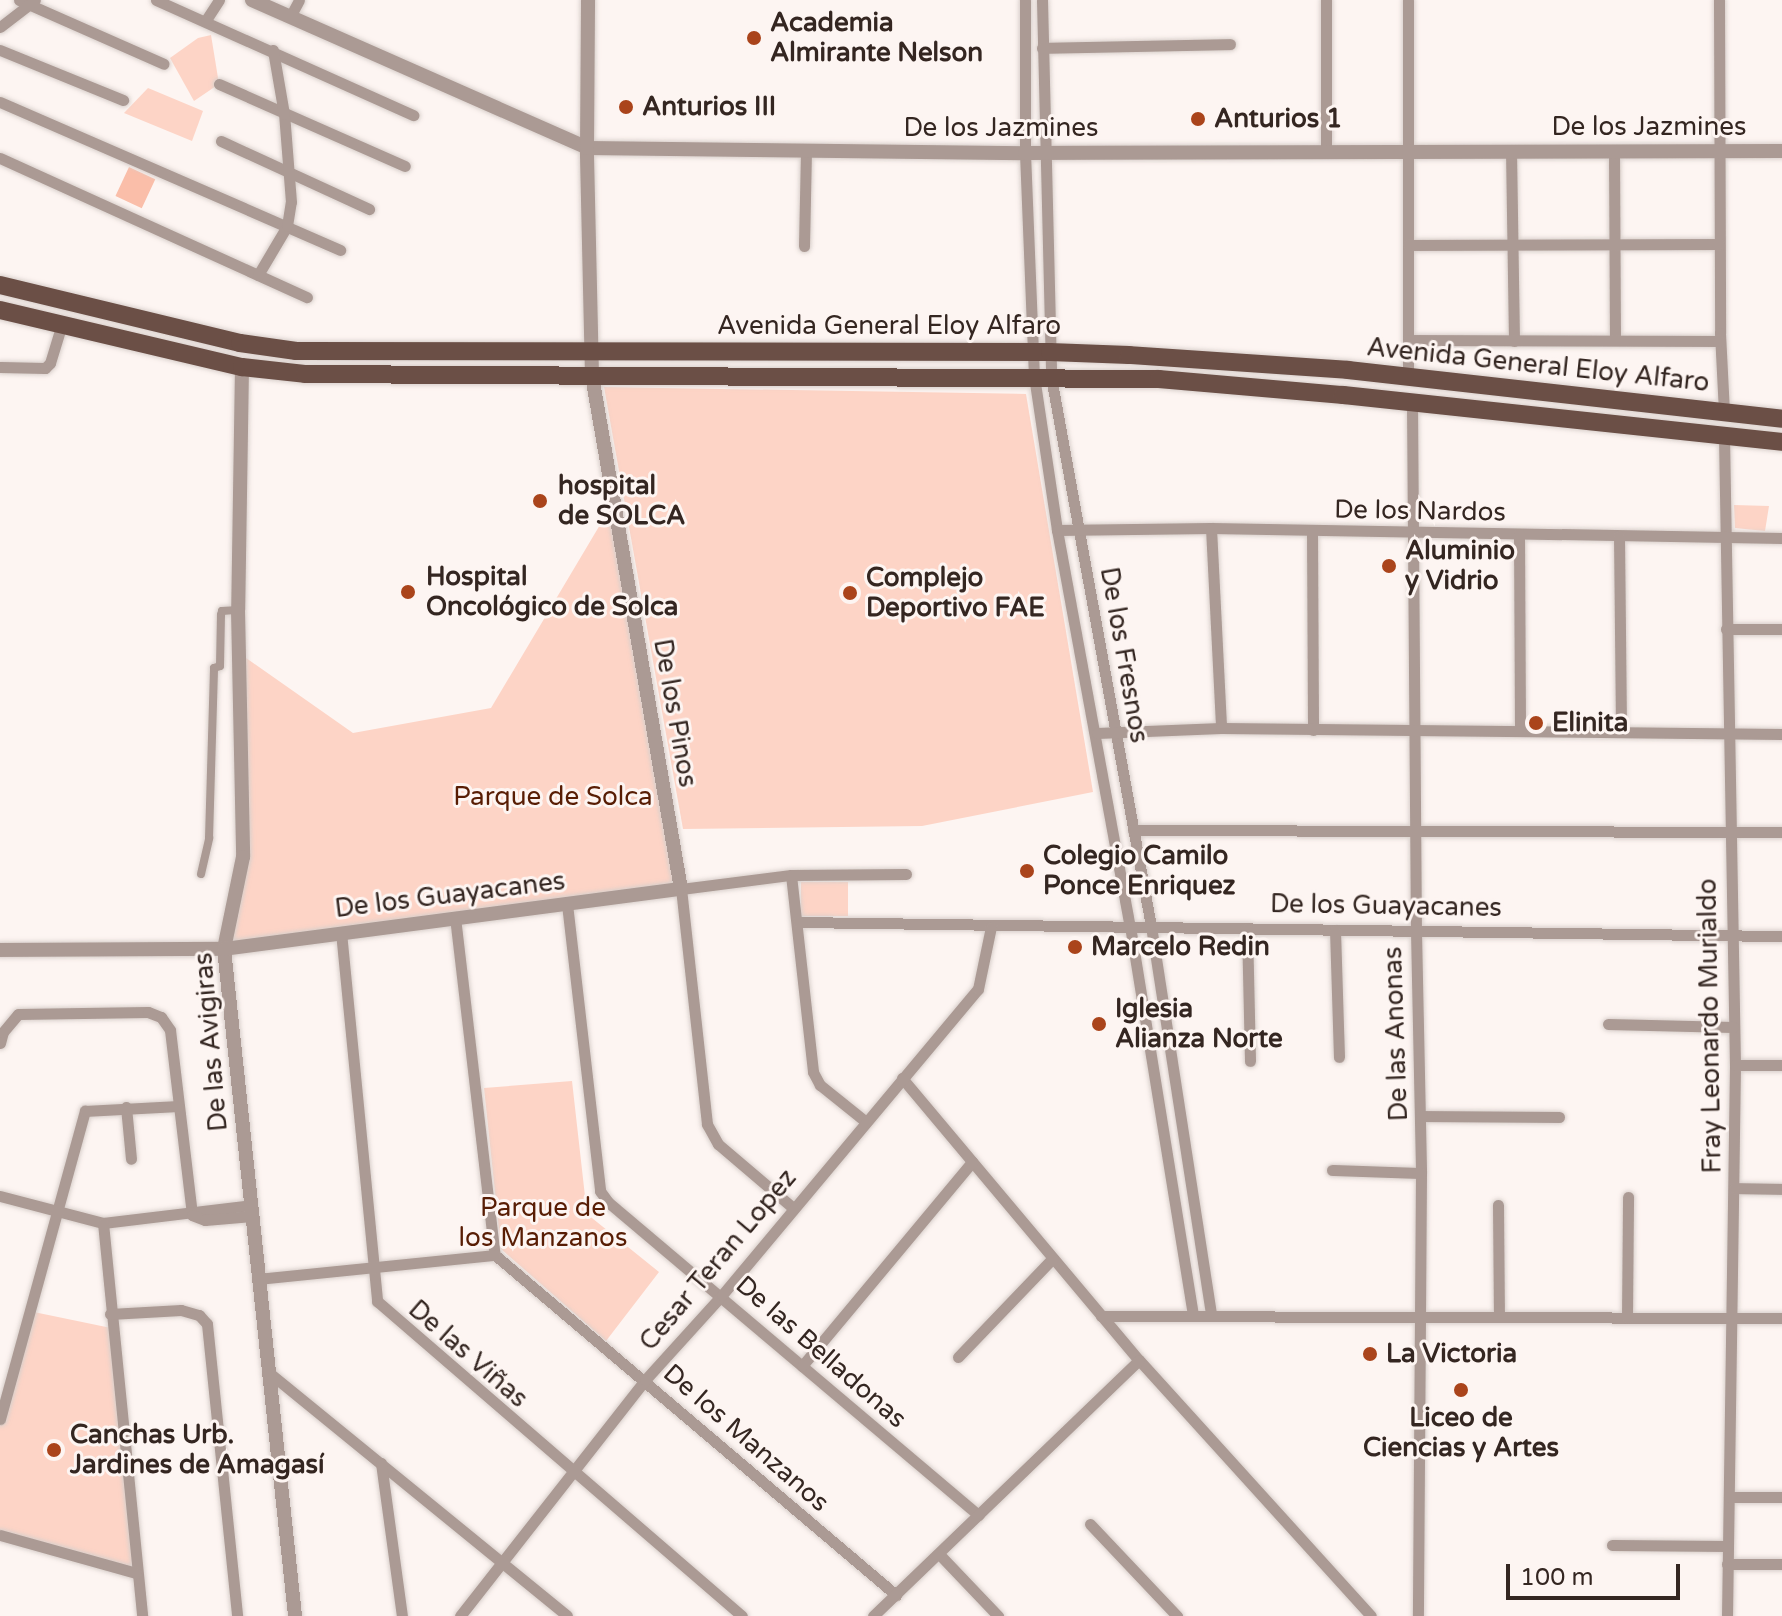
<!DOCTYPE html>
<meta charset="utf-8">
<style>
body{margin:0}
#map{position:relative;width:1782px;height:1616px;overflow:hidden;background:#fdf5f2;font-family:"Varela Round",sans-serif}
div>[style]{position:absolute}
.green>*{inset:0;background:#fdd4c6;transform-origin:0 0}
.water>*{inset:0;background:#fabea9;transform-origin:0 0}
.roads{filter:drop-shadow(0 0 2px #d9d0cc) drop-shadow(0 0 2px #d9d0cc)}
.pedestrian>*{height:8px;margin:-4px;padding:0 4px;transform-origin:4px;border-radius:4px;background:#ab9a94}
.minor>*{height:11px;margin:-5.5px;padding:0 5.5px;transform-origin:5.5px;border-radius:5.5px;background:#ab9a94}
.tertiary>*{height:14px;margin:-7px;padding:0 7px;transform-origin:7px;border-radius:7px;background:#ab9a94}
.primary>*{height:18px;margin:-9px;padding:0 9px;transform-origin:9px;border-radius:9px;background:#6b4f46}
.dots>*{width:22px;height:22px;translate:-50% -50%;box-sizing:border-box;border:4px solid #fdf5f2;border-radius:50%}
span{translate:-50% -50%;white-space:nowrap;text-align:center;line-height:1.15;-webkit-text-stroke:6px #fdf5f2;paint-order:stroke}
.poi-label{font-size:26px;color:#342621;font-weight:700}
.left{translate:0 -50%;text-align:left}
.street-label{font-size:26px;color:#342621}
.park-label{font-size:26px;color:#581d04}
.scale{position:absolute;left:1506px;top:1564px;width:174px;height:36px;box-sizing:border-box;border:4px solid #342621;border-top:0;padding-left:10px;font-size:24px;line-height:28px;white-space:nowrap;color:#342621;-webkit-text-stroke:6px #fdf5f2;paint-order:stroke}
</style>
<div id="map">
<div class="green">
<div style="clip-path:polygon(211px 35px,219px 84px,194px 101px,170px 58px,198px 38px)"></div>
<div style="clip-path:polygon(148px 88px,203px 111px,192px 141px,124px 113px)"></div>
<div style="clip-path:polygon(604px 387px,1026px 394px,1093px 792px,922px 826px,683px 829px)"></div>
<div style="clip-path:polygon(613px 503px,681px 889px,224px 949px,243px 857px,239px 653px,353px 733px,491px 708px)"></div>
<div style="clip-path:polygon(1734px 505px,1769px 506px,1765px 531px,1735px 528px)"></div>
<div style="left:801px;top:882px;width:47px;height:34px"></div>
<div style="clip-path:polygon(572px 1081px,587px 1214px,659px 1272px,606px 1341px,501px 1249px,484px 1088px)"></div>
<div style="clip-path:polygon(29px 1311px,111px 1328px,136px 1573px,0 1535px,0 1419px)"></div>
</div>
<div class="water">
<div style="left:129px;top:167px;width:29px;height:32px;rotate:25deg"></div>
</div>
<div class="roads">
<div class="pedestrian">
<div style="left:201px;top:874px;width:37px;rotate:-77deg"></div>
<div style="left:209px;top:838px;width:170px;rotate:-88.3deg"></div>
<div style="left:214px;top:668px;width:6px;rotate:-18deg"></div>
<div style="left:220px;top:666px;width:51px;rotate:-88.9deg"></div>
<div style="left:221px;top:615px;width:4px;rotate:-76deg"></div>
<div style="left:222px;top:611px;width:16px;rotate:-4deg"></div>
</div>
<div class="minor">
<div style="left:19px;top:0;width:158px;rotate:23.8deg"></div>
<div style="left:156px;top:0;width:282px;rotate:24.1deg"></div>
<div style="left:1025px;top:0;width:153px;rotate:90deg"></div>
<div style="left:1025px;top:153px;width:223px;rotate:87.7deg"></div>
<div style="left:1034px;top:376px;width:156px;rotate:81.5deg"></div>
<div style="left:1057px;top:530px;width:403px;rotate:79.6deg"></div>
<div style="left:1130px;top:926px;width:393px;rotate:80.8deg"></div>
<div style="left:1042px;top:0;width:377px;rotate:88.6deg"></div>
<div style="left:1051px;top:377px;width:558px;rotate:79.68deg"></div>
<div style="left:1151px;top:926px;width:393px;rotate:81.2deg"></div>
<div style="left:1408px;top:0;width:377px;rotate:90deg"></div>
<div style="left:1719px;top:0;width:333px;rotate:89.8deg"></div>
<div style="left:1720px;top:333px;width:79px;rotate:87.1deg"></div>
<div style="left:290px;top:17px;width:19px;rotate:-62deg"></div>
<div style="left:206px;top:20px;width:24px;rotate:-57deg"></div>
<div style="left:0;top:27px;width:44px;rotate:-37.6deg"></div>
<div style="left:1042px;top:48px;width:188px;rotate:-1.2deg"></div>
<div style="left:0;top:50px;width:133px;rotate:22.1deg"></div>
<div style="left:219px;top:84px;width:203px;rotate:23.8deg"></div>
<div style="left:0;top:102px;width:371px;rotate:23.5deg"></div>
<div style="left:221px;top:141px;width:163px;rotate:24.7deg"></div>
<div style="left:1326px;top:150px;width:150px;rotate:-90deg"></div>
<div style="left:1511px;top:150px;width:191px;rotate:89.1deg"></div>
<div style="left:1614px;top:150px;width:190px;rotate:89.7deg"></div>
<div style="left:0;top:158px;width:337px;rotate:24.4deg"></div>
<div style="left:1408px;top:245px;width:311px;rotate:-0.2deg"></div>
<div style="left:804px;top:246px;width:95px;rotate:-88.8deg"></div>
<div style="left:258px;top:275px;width:57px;rotate:-59.4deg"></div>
<div style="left:287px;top:226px;width:24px;rotate:-81deg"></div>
<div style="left:291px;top:202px;width:88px;rotate:-94.5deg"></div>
<div style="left:284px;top:114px;width:65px;rotate:-99.8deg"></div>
<div style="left:1408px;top:340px;width:312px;rotate:0.2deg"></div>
<div style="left:0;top:367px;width:45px;rotate:1.3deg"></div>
<div style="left:45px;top:368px;width:7px;rotate:-45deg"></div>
<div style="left:50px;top:363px;width:38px;rotate:-73deg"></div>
<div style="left:1412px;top:403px;width:528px;rotate:89.57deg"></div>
<div style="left:1416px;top:931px;width:242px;rotate:88.8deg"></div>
<div style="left:1421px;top:1173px;width:443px;rotate:90.4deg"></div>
<div style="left:1724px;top:436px;width:629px;rotate:89deg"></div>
<div style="left:1735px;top:1065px;width:551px;rotate:90.83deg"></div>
<div style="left:1211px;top:528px;width:200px;rotate:87.1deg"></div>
<div style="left:1057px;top:530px;width:154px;rotate:-0.7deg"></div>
<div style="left:1211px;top:528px;width:571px;rotate:1deg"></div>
<div style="left:1312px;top:531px;width:199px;rotate:89.7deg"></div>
<div style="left:1519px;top:534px;width:197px;rotate:89.7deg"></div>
<div style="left:1619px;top:536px;width:196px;rotate:89.4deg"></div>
<div style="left:1726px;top:629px;width:56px"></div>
<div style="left:1097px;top:733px;width:124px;rotate:-2.3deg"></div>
<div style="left:1221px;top:728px;width:561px;rotate:0.61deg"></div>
<div style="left:1133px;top:830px;width:649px;rotate:0.18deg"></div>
<div style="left:791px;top:875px;width:198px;rotate:83.6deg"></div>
<div style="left:813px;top:1072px;width:15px;rotate:62deg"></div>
<div style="left:820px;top:1085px;width:58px;rotate:38.7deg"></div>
<div style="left:567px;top:904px;width:289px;rotate:83.4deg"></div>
<div style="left:600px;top:1191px;width:14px;rotate:54deg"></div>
<div style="left:608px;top:1202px;width:485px;rotate:40.2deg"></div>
<div style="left:455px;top:917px;width:340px;rotate:83.3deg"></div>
<div style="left:495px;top:1255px;width:526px;rotate:40.29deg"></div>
<div style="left:798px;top:922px;width:984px;rotate:0.82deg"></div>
<div style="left:1247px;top:928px;width:133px;rotate:88.7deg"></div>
<div style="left:1335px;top:930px;width:127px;rotate:88.2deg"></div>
<div style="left:341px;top:932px;width:371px;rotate:84.4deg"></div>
<div style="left:377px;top:1301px;width:482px;rotate:40.8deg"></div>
<div style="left:1608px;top:1024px;width:125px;rotate:1.4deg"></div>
<div style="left:0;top:1043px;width:11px;rotate:-75deg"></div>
<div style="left:3px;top:1032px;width:23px;rotate:-50deg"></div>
<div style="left:18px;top:1014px;width:130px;rotate:-0.9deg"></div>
<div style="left:148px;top:1012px;width:14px;rotate:21deg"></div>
<div style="left:161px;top:1017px;width:16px;rotate:55deg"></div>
<div style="left:170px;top:1030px;width:186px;rotate:83.2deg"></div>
<div style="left:1735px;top:1065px;width:47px"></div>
<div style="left:902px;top:1078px;width:368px;rotate:50deg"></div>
<div style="left:1139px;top:1360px;width:345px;rotate:47.8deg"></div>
<div style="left:126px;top:1107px;width:52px;rotate:84.5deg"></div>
<div style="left:1421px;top:1116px;width:138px;rotate:0.4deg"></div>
<div style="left:1332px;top:1170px;width:89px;rotate:1.9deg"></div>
<div style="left:1734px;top:1188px;width:48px;rotate:1.2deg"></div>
<div style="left:0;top:1196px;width:106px;rotate:14.7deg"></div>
<div style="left:103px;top:1223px;width:149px;rotate:-6.9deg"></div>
<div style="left:1498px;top:1205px;width:112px;rotate:89.5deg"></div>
<div style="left:792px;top:1207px;width:97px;rotate:-139.6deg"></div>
<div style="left:718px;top:1144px;width:23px;rotate:-119deg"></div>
<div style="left:707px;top:1124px;width:236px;rotate:-96.3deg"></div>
<div style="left:681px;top:889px;width:111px;rotate:-7.3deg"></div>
<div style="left:791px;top:875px;width:115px;rotate:-0.5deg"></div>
<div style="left:192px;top:1215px;width:14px;rotate:21deg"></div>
<div style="left:205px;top:1220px;width:47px;rotate:-4.9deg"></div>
<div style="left:103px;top:1223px;width:395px;rotate:84.3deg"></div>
<div style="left:258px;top:1279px;width:238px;rotate:-5.8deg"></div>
<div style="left:110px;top:1314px;width:71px;rotate:-3.2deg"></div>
<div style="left:181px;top:1310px;width:19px;rotate:16deg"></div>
<div style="left:199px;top:1315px;width:12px;rotate:48deg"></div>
<div style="left:207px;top:1324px;width:294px;rotate:84.1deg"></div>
<div style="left:1101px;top:1316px;width:681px;rotate:0.17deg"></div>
<div style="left:1627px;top:1318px;width:121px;rotate:-89.5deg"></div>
<div style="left:958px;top:1357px;width:137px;rotate:-46.2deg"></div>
<div style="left:802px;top:1366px;width:266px;rotate:-50.2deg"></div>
<div style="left:267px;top:1371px;width:387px;rotate:39.2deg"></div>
<div style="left:0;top:1419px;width:320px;rotate:-74.6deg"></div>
<div style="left:85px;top:1111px;width:93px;rotate:-3.1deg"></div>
<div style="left:381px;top:1463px;width:154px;rotate:82.2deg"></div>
<div style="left:1729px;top:1497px;width:53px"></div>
<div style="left:1090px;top:1524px;width:127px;rotate:46.6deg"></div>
<div style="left:0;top:1535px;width:141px;rotate:15.6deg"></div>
<div style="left:1612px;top:1545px;width:116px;rotate:0.5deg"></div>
<div style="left:939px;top:1554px;width:86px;rotate:46.4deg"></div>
<div style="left:1727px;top:1564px;width:55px"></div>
<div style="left:460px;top:1616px;width:300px;rotate:-51.9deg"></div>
<div style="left:645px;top:1380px;width:115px;rotate:-47.8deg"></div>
<div style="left:722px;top:1295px;width:399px;rotate:-50.1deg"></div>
<div style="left:978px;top:989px;width:63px;rotate:-78.2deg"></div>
<div style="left:873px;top:1616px;width:369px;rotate:-43.9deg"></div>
</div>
<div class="tertiary">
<div style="left:252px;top:0;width:366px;rotate:23.8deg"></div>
<div style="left:587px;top:148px;width:438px;rotate:0.7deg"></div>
<div style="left:1025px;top:153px;width:757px;rotate:-0.15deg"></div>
<div style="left:242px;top:367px;width:243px;rotate:90.9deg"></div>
<div style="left:238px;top:610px;width:247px;rotate:88.8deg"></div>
<div style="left:243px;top:857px;width:94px;rotate:101.7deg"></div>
<div style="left:224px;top:949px;width:671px;rotate:83.92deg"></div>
<div style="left:0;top:950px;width:224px;rotate:-0.3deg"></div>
<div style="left:224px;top:949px;width:461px;rotate:-7.5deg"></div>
<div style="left:681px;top:889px;width:521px;rotate:-99.84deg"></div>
<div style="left:592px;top:376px;width:228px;rotate:-91.3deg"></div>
<div style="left:587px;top:148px;width:148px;rotate:-89.6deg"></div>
</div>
<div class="primary">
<div style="left:0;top:285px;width:247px;rotate:13.6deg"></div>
<div style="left:240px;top:343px;width:57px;rotate:8.1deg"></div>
<div style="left:296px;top:351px;width:754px;rotate:0.08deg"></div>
<div style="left:1050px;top:352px;width:79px;rotate:2.2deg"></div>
<div style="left:1129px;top:355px;width:220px;rotate:3.9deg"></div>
<div style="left:1348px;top:370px;width:437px;rotate:6.4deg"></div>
<div style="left:0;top:310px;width:249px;rotate:13.3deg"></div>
<div style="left:242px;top:367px;width:63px;rotate:6.3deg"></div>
<div style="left:305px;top:374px;width:854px;rotate:0.34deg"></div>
<div style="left:1159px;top:379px;width:185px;rotate:5deg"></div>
<div style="left:1343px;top:395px;width:442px;rotate:6.1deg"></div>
</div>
</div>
<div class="dots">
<div style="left:754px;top:38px;background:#aa441b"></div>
<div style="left:626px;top:107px;background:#aa441b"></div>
<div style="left:1198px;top:119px;background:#aa441b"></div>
<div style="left:540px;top:501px;background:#aa441b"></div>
<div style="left:1389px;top:566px;background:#aa441b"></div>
<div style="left:408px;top:592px;background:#aa441b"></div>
<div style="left:850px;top:593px;background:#aa441b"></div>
<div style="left:1536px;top:723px;background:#aa441b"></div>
<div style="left:1027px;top:871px;background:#aa441b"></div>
<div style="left:1075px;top:947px;background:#aa441b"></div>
<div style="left:1099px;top:1024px;background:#aa441b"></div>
<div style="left:1370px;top:1354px;background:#aa441b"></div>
<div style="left:1461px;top:1390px;background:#aa441b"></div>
<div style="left:54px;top:1450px;background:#aa441b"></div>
</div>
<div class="poi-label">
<span class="left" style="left:770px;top:38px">Academia<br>Almirante Nelson</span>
<span class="left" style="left:642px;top:107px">Anturios III</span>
<span class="left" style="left:1214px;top:119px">Anturios 1</span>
<span class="left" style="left:558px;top:501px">hospital<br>de SOLCA</span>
<span class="left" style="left:1405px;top:566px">Aluminio<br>y Vidrio</span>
<span class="left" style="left:426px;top:592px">Hospital<br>Oncológico de Solca</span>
<span class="left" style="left:866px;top:593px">Complejo<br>Deportivo FAE</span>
<span class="left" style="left:1552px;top:723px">Elinita</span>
<span class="left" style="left:1043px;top:871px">Colegio Camilo<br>Ponce Enriquez</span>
<span class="left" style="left:1091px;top:947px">Marcelo Redin</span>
<span class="left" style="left:1115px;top:1024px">Iglesia<br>Alianza Norte</span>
<span class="left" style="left:1386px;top:1354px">La Victoria</span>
<span style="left:1461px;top:1433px">Liceo de<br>Ciencias y Artes</span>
<span class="left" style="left:70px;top:1450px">Canchas Urb.<br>Jardines de Amagasí</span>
</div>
<div class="street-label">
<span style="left:1649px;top:127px">De los Jazmines</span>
<span style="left:1001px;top:128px">De los Jazmines</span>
<span style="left:889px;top:326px">Avenida General Eloy Alfaro</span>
<span style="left:1538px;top:365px;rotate:6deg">Avenida General Eloy Alfaro</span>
<span style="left:1420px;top:511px;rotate:1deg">De los Nardos</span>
<span style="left:1124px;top:655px;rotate:80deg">De los Fresnos</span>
<span style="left:675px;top:713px;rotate:80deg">De los Pinos</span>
<span style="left:450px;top:895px;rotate:-7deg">De los Guayacanes</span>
<span style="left:1386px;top:906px;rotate:1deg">De los Guayacanes</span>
<span style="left:1710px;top:1026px;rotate:-91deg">Fray Leonardo Murialdo</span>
<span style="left:1396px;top:1034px;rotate:-92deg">De las Anonas</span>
<span style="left:211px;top:1042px;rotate:-95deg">De las Avigiras</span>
<span style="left:718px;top:1260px;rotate:-50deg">Cesar Teran Lopez</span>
<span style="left:821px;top:1352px;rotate:41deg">De las Belladonas</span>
<span style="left:468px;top:1354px;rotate:41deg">De las Viñas</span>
<span style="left:746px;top:1438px;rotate:41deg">De los Manzanos</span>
</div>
<div class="park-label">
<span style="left:553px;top:797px">Parque de Solca</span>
<span style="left:543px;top:1223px">Parque de<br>los Manzanos</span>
</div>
<div class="scale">100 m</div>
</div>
